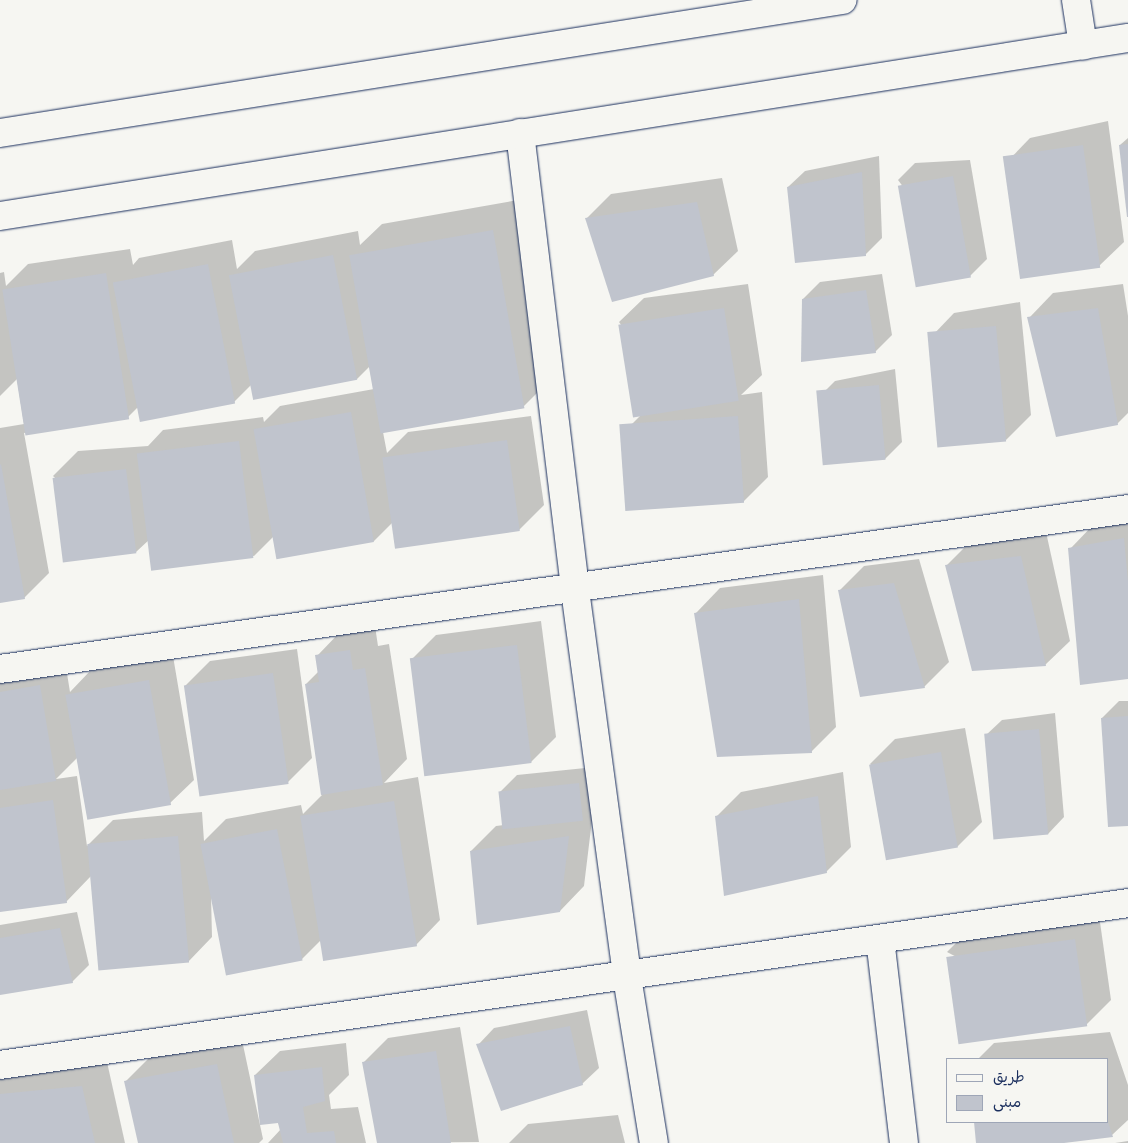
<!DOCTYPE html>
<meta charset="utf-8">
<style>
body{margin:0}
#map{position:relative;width:1128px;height:1143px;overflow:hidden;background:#f6f6f2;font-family:Pangolin,"Playpen Sans Arabic",sans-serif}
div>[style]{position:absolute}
.shadow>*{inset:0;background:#0003}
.building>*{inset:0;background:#c0c4cd;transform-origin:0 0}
.roads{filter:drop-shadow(0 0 1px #1b2f5e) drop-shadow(0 0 1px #1b2f5e)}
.minor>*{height:28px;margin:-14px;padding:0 14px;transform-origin:14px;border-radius:14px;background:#f6f6f2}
.major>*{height:28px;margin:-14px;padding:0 14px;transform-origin:14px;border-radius:14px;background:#f6f6f2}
span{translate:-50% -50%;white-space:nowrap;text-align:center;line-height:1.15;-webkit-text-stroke:5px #f6f6f2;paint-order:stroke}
.legend{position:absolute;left:946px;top:1058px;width:162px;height:65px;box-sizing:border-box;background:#f6f6f2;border:1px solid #9ea6b7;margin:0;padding:6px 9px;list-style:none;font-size:15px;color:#1b2f5e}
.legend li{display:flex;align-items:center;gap:10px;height:25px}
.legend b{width:25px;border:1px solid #9ea6b7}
</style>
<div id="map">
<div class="shadow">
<div style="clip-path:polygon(1108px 121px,1124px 242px,1099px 266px,1006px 163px,1030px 138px)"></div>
<div style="clip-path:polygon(1128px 138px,1128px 217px,1120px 145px)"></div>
<div style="clip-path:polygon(879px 156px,882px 238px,865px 255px,788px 187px,805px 171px)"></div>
<div style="clip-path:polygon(970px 160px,987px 259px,970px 276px,898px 180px,915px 163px)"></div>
<div style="clip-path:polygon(722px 178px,738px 251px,713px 275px,587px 218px,611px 194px)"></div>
<div style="clip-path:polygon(524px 199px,554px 376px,523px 407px,383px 432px,387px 453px,408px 432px,531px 416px,544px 505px,519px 530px,392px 523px,374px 541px,275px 535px,254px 556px,150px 539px,136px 552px,53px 476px,78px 451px,148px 446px,163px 430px,263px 417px,264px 422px,280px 406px,374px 389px,370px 366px,357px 379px,252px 384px,233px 403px,138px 407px,127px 418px,24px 433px,49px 573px,24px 598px,0 602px,0 428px,24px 424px,17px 379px,0 396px,0 273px,4px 272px,6px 286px,28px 264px,130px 249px,133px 265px,139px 258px,232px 240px,237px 269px,255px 251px,358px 231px,360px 245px,382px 224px)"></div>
<div style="clip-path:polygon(882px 274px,892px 335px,875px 352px,803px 299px,820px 282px)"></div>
<div style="clip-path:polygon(748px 284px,762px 375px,741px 395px,762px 392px,768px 477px,743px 502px,621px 435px,646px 410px,680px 405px,619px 322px,644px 298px)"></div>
<div style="clip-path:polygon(1123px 284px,1128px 316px,1128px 413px,1117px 424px,1029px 318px,1053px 293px)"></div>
<div style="clip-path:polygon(1020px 302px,1031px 415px,1006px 440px,930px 338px,954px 313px)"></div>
<div style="clip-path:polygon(895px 369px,902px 442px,885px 459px,818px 398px,835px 381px)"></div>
<div style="clip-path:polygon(1128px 518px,1128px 677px,1070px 549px,1094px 524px)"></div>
<div style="clip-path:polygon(1046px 532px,1070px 641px,1045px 665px,947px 565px,971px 541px)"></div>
<div style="clip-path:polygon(919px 559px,949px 662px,924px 687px,840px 590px,864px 566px)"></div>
<div style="clip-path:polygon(823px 575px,836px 727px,811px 752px,696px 613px,720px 588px)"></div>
<div style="clip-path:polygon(541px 621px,556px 737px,531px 762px,412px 659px,436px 635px)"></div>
<div style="clip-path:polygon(375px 626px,378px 646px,389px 644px,407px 759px,384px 783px,418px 777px,440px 920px,416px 945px,320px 941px,301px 960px,211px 895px,212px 937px,188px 962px,91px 876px,66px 902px,0 911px,0 672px,65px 661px,70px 692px,91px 670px,173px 656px,194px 780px,169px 804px,77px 758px,56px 779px,77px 776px,87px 846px,113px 820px,202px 812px,204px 841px,226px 819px,301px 805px,303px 814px,322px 795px,306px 684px,319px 671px,317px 656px,341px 631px)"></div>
<div style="clip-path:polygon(297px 649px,312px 758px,288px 782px,200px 795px,185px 686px,210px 661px)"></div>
<div style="clip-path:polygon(1119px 701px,1128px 701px,1128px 825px,1102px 718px)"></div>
<div style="clip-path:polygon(1055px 713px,1064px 817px,1048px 834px,985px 736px,1002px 720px)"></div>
<div style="clip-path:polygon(965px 728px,982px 822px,957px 847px,870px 764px,895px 739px)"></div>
<div style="clip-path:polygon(595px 767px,599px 803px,590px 812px,593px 812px,584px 886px,560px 911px,471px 851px,496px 826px,504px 825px,500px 792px,517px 775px)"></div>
<div style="clip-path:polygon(843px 772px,851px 847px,826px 872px,716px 817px,741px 792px)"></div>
<div style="clip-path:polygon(77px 912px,89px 965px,72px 982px,0 994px,0 925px)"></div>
<div style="clip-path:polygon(1099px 915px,1111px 1000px,1086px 1025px,947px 952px,972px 927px)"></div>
<div style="clip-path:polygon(587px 1010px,599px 1068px,582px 1084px,478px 1045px,494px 1028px)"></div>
<div style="clip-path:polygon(460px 1027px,479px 1142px,378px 1143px,363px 1063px,388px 1038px)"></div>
<div style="clip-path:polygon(1110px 1032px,1128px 1085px,1128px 1120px,1112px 1135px,1054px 1143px,978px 1143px,975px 1122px,1107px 1122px,1107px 1059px,978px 1059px,994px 1043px)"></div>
<div style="clip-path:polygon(242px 1040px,263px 1139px,259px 1143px,139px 1143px,125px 1082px,150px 1057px)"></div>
<div style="clip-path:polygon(346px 1043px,349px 1075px,329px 1095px,331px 1109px,358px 1107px,366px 1143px,268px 1143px,281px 1129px,255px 1075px,280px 1051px)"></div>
<div style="clip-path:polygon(107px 1062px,125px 1143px,0 1143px,0 1072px)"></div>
<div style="clip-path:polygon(618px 1115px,625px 1143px,509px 1143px,528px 1124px)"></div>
<div style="clip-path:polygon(1128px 1141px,1128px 1143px,1115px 1143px)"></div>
</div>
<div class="building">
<div style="clip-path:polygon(1128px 144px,1128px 217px,1127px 217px,1119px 145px)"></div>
<div style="left:1083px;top:145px;width:124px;height:81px;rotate:82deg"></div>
<div style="clip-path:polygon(862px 172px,866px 256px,795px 263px,787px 187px)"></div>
<div style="left:953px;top:176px;width:103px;height:56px;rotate:80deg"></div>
<div style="clip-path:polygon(697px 202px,714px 276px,612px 302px,585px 218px)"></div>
<div style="left:493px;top:230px;width:181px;height:146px;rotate:80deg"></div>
<div style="left:333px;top:255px;width:127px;height:106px;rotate:79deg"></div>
<div style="left:208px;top:264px;width:142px;height:97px;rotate:79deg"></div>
<div style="left:106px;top:273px;width:148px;height:105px;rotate:81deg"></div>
<div style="clip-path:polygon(866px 290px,876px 353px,801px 362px,802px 299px)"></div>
<div style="left:724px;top:308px;width:94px;height:107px;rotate:81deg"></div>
<div style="clip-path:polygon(1098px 308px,1118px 425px,1056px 437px,1027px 317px)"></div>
<div style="left:996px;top:326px;width:116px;height:69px;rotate:85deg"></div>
<div style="left:879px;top:385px;width:75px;height:63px;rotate:85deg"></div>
<div style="left:351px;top:412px;width:132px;height:99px;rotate:80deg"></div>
<div style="left:738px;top:416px;width:87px;height:119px;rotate:86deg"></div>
<div style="left:507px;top:440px;width:92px;height:126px;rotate:82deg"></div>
<div style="left:239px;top:441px;width:118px;height:103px;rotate:83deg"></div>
<div style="clip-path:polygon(1px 464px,25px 599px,0 603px,0 465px)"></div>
<div style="left:126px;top:469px;width:85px;height:74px;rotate:83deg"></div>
<div style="clip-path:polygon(1124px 538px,1128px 582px,1128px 679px,1080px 685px,1068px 548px)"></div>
<div style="clip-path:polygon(1021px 556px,1046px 666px,972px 671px,945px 565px)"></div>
<div style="clip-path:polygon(894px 583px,925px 688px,860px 697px,838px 590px)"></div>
<div style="clip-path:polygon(799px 599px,812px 753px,717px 757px,694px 613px)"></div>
<div style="left:517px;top:645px;width:119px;height:108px;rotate:83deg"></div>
<div style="clip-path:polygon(350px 650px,353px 670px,365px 668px,383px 785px,321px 795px,305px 684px,319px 682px,315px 655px)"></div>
<div style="left:273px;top:673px;width:112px;height:90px;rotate:82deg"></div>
<div style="left:149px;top:680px;width:127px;height:85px;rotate:80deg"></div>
<div style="clip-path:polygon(40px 685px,56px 781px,0 790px,0 692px)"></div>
<div style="clip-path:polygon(1128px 716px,1128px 826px,1108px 827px,1101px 718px)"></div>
<div style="left:1039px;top:729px;width:106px;height:55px;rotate:85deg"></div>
<div style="left:941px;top:752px;width:97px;height:73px;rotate:80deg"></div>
<div style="left:579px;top:783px;width:38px;height:81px;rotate:84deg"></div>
<div style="clip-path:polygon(818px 796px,827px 873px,724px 896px,715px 816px)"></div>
<div style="clip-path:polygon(53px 800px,67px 903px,0 912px,0 808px)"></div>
<div style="left:394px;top:801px;width:147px;height:95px;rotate:81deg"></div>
<div style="left:277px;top:829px;width:134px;height:78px;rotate:79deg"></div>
<div style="left:178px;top:836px;width:127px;height:91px;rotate:85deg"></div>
<div style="clip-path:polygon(569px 836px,560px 912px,477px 925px,470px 851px)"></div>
<div style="clip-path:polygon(60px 928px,73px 983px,0 995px,0 938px)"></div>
<div style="left:1075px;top:939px;width:88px;height:130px;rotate:82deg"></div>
<div style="clip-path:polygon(570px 1026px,583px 1085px,501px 1111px,476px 1044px)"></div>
<div style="clip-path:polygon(436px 1051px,451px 1143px,377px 1143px,362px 1062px)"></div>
<div style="clip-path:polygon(217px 1064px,234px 1143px,138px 1143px,124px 1081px)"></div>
<div style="clip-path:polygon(322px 1067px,325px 1101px,303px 1107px,307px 1133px,334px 1131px,336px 1143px,283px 1143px,278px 1123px,260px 1125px,254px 1075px)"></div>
<div style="clip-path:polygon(82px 1086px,95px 1143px,0 1143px,0 1094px)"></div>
<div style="clip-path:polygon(974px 1122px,1108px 1122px,1113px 1137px,1064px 1143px,976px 1143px)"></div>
</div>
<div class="roads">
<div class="minor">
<div style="left:520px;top:133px;width:460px;rotate:83.1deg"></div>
<div style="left:575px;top:590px;width:390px;rotate:82.3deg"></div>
<div style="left:627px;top:977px;width:168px;rotate:80.8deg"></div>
<div style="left:0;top:669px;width:1139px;rotate:-8.07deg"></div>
<div style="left:880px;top:939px;width:205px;rotate:83.3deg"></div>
<div style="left:0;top:1065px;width:1140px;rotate:-8.17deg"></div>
</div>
<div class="major">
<div style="left:1076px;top:0;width:46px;rotate:81.2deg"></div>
<div style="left:0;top:133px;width:853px;rotate:-8.97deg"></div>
<div style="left:0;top:216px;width:1142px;rotate:-8.97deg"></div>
</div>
</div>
<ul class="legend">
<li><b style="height:6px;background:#f6f6f2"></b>طريق</li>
<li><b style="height:14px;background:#c0c4cd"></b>مبنى</li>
</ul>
</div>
